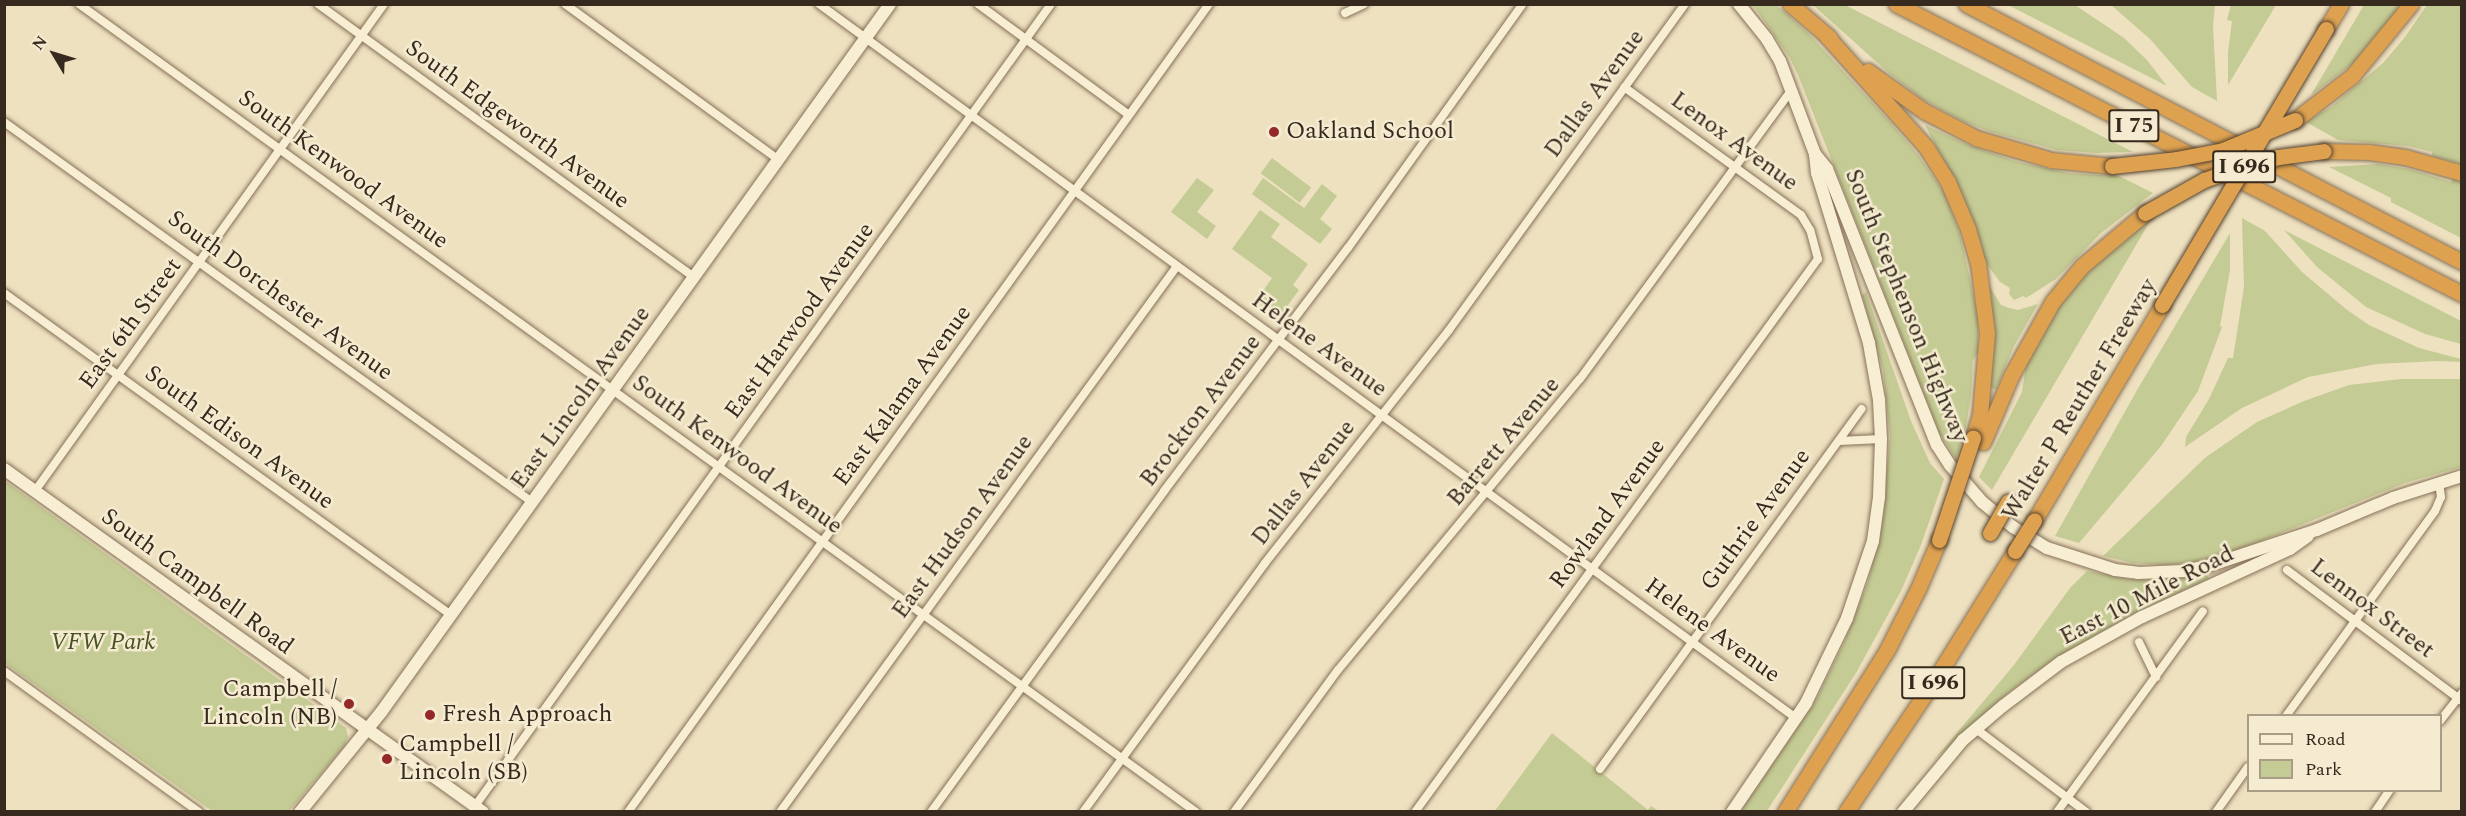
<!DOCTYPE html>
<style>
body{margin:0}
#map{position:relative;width:2466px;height:816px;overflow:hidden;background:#eee1c0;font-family:Spectral,serif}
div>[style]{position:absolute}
.green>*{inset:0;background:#c4cb94;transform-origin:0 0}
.roads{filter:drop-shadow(0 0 2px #867158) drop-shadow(0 0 2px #867158)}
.street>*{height:8px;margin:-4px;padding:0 4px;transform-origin:4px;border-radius:4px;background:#f8eed3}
.secondary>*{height:12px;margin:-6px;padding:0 6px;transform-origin:6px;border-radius:6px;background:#f8eed3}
.highway>*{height:15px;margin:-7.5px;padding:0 7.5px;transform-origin:7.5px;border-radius:7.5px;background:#dda150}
.bridges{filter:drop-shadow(0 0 2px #54402d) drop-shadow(0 0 2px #54402d)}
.highway-bridge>*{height:15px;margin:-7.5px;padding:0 7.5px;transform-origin:7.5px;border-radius:7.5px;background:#dda150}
.dots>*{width:16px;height:16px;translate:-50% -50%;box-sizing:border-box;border:3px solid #f5ebd0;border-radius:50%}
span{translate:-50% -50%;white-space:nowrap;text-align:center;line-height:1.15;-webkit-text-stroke:5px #f5ebd0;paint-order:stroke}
.shield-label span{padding:2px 4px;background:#f5ebd0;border:2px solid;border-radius:4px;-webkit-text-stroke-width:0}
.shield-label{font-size:22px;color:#36291d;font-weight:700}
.street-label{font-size:24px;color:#36291d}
.poi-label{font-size:24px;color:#36291d}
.left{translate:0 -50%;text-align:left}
.right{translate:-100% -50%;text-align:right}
.park-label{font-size:24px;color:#465223;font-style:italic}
.frame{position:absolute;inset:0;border:6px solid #36291d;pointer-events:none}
.legend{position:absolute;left:2247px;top:714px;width:195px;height:78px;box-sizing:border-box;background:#f5ebd0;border:2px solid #a99d88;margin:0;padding:8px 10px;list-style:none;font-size:18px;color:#36291d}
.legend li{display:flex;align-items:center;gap:12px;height:30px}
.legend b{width:30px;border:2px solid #a99d88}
.north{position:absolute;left:24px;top:24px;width:60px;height:60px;-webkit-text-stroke:4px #f5ebd0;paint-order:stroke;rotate:308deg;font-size:16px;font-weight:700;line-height:24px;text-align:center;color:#36291d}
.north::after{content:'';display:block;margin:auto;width:21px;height:27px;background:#36291d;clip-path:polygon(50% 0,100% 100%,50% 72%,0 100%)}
</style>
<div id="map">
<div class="green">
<div style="clip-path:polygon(1753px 5px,1777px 5px,1808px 33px,1890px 122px,1919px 156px,1945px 194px,1960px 234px,1978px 316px,1978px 352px,1973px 360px,1971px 395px,1966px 427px,1956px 459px,1939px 432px,1798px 75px,1790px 58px)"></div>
<div style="clip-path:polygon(1813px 5px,1845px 5px,2133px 152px,2096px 153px,2057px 150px,1988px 131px,1963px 121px,1924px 100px,1890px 74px)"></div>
<div style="clip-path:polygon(2008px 5px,2075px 5px,2124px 38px,2147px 60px,2167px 86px)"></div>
<div style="clip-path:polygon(2111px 5px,2219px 5px,2215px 5px,2213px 26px,2217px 101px,2192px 87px,2150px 39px)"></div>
<div style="clip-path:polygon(2231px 5px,2276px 5px,2228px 85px,2228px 52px,2232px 21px,2227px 20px)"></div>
<div style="clip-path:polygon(2364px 5px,2404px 5px,2355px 62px,2311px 95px)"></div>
<div style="clip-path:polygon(2427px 5px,2461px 5px,2461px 164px,2432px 156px,2432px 152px,2408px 146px,2338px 140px,2306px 122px,2332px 106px,2383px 63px,2405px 37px)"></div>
<div style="clip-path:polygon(1925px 125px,1968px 145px,2018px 162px,2068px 173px,2119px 176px,2153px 193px,2101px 233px,2056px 279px,2026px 298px,2023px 296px,2014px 300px,2009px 294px,2010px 288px,2000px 282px,1985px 262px,1982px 247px,1960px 192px)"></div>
<div style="left:1272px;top:158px;width:49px;height:19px;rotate:37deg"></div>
<div style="clip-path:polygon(2378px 164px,2409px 169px,2451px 182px,2453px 178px,2461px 182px,2461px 238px,2391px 202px,2391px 198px,2329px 167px)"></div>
<div style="clip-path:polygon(1197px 178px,1214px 190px,1197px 212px,1216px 226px,1207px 239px,1171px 212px)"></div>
<div style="clip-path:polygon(1263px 178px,1304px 208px,1322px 184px,1337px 196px,1320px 219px,1332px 229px,1320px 244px,1252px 194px)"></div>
<div style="clip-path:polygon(1260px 210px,1280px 224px,1271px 237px,1308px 264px,1293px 285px,1299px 290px,1280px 316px,1275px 316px,1256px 301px,1272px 278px,1232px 249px)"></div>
<div style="clip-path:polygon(2152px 218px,1992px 490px,1979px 477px,2022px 392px,2026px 364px,2040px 338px,2060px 306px,2086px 274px,2112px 249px)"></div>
<div style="clip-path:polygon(2242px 218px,2265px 231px,2302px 272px,2346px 309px,2369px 325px,2419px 348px,2461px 359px,2461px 362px,2438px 361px,2377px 364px,2308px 377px,2242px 408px,2185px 447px,2186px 437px,2209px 399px,2228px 358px,2233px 358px,2244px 287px)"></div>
<div style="clip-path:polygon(2284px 230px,2461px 321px,2461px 344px,2425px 334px,2366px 307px,2317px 267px)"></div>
<div style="clip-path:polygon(2230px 233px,2230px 270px,2220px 326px,2222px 327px,2198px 391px,2161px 446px,2079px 543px,2055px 536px,2136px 392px)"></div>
<div style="clip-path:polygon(1988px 284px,2001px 305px,2009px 308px,2018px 310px,2038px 304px,2014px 346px,1996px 389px,1990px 388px,1994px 335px)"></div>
<div style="clip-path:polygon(1866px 292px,1911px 421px,1930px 463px,1944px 479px,1921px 545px,1901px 591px,1856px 673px,1767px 811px,1740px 812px,1816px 700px,1844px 643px,1868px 582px,1882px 524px,1890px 437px,1883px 370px,1862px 295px)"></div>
<div style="clip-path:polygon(2401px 379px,2461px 379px,2461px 467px,2405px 483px,2236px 551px,2201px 561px,2165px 565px,2133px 563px,2103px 556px,2206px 457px,2257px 422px,2304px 401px,2349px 385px)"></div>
<div style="clip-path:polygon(5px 481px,346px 728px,348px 737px,345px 745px,289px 811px,212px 811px,5px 663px)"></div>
<div style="clip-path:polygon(2087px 571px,2130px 579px,2170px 580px,2207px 574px,2209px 579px,2129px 616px,2053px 660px,2009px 692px,1934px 760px,2014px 665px,2070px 588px)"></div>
<div style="clip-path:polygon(1552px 733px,1648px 810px,1651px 806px,1659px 811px,1494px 812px)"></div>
</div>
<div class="roads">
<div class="street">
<div style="left:79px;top:4px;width:1379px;rotate:35.88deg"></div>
<div style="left:318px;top:4px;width:465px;rotate:36deg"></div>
<div style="left:565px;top:4px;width:265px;rotate:36.1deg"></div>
<div style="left:819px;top:4px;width:1210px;rotate:36.16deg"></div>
<div style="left:978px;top:4px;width:187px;rotate:36.3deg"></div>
<div style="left:1345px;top:13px;width:21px;rotate:-25deg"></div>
<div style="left:4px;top:122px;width:651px;rotate:35.74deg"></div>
<div style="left:4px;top:293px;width:551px;rotate:35.77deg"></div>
<div style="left:1839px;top:441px;width:42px;rotate:-2.7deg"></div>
<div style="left:35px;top:491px;width:599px;rotate:-54.37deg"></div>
<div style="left:2287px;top:570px;width:219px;rotate:36.8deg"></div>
<div style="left:2139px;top:642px;width:39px;rotate:64deg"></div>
<div style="left:4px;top:671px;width:241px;rotate:35.9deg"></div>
<div style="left:2286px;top:716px;width:253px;rotate:-54deg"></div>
<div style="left:2435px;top:511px;width:15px;rotate:-67deg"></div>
<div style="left:2441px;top:497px;width:15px;rotate:-98deg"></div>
<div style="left:2440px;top:721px;width:36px;rotate:-52deg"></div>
<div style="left:1976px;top:729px;width:138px;rotate:37deg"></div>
<div style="left:1600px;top:769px;width:445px;rotate:-54deg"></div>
<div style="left:475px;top:806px;width:987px;rotate:-54.31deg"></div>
<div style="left:628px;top:812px;width:995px;rotate:-54.28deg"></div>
<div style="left:780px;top:812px;width:675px;rotate:-53.98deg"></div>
<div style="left:931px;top:812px;width:397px;rotate:-54deg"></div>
<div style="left:1164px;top:491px;width:305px;rotate:-52.9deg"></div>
<div style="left:1348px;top:248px;width:300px;rotate:-54.4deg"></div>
<div style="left:1083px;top:812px;width:308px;rotate:-53.8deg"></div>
<div style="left:1265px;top:563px;width:297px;rotate:-51.7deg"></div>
<div style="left:1449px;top:330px;width:402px;rotate:-54.1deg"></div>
<div style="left:1234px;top:812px;width:176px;rotate:-53.8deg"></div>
<div style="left:1338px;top:670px;width:378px;rotate:-50.3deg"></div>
<div style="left:1580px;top:379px;width:359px;rotate:-53.8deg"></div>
<div style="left:1415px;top:812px;width:684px;rotate:-53.92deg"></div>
<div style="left:1818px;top:259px;width:30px;rotate:-105deg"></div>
<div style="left:1810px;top:230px;width:17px;rotate:-121deg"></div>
<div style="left:1801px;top:215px;width:218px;rotate:-144.1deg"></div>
<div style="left:2057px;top:812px;width:248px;rotate:-54deg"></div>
<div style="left:2216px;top:812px;width:55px;rotate:-54.6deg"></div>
<div style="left:2375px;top:812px;width:27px;rotate:-56deg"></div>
</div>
<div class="secondary">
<div style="left:1815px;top:154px;width:19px;rotate:51deg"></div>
<div style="left:1827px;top:169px;width:297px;rotate:68.3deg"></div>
<div style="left:1937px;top:445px;width:24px;rotate:57deg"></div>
<div style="left:1950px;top:465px;width:49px;rotate:49.1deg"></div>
<div style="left:1982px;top:502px;width:40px;rotate:39deg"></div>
<div style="left:2013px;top:527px;width:40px;rotate:32deg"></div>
<div style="left:2047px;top:548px;width:71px;rotate:17.9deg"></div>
<div style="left:2115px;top:570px;width:23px;rotate:7deg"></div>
<div style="left:2138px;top:573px;width:45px;rotate:-2.5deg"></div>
<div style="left:2183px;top:571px;width:25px;rotate:-11deg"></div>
<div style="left:2208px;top:566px;width:115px;rotate:-18.3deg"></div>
<div style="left:2317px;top:530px;width:82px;rotate:-22.8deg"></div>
<div style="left:2393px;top:498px;width:72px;rotate:-17.7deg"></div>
<div style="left:4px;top:469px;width:589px;rotate:35.61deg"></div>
<div style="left:300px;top:812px;width:130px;rotate:-50.9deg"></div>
<div style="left:382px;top:711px;width:871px;rotate:-54.3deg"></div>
<div style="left:1732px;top:812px;width:132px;rotate:-55.8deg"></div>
<div style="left:1806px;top:703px;width:94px;rotate:-64.2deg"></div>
<div style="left:1847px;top:618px;width:81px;rotate:-71.3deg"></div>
<div style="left:1873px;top:541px;width:44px;rotate:-82.2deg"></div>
<div style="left:1879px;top:497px;width:58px;rotate:-88deg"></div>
<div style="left:1881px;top:439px;width:39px;rotate:-93deg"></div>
<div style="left:1879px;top:400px;width:58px;rotate:-100deg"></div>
<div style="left:1869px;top:343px;width:178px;rotate:-107deg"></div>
<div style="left:1817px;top:173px;width:19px;rotate:-96deg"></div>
<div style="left:1815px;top:154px;width:99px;rotate:-110.6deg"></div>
<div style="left:1780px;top:61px;width:26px;rotate:-121deg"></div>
<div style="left:1767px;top:39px;width:45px;rotate:-128.7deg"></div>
<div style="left:1903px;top:812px;width:94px;rotate:-50.2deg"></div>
<div style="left:1963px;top:740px;width:52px;rotate:-40.4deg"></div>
<div style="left:2003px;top:706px;width:73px;rotate:-37.2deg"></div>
<div style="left:2061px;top:662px;width:93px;rotate:-29.1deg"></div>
<div style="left:2142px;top:617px;width:163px;rotate:-24.7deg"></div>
<div style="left:2290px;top:549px;width:22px;rotate:-36deg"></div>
</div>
<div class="highway">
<div style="left:1790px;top:4px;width:52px;rotate:40.4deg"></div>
<div style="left:1896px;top:4px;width:636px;rotate:27.13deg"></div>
<div style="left:1966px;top:4px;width:559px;rotate:27.48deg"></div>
<div style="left:2326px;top:29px;width:29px;rotate:-59deg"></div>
<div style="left:1824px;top:33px;width:153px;rotate:48.2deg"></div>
<div style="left:1926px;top:147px;width:41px;rotate:57.8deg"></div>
<div style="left:1948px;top:182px;width:51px;rotate:66.9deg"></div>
<div style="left:1968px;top:229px;width:35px;rotate:74deg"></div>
<div style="left:1978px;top:263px;width:71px;rotate:82.7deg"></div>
<div style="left:1987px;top:333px;width:82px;rotate:94.9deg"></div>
<div style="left:1980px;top:415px;width:24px;rotate:107deg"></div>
<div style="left:1868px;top:71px;width:69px;rotate:35.5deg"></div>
<div style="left:1924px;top:111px;width:59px;rotate:27.4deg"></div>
<div style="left:1976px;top:138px;width:78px;rotate:16.3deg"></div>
<div style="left:2051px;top:160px;width:61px;rotate:5.6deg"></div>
<div style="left:2295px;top:120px;width:72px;rotate:-37.7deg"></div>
<div style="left:2352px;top:76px;width:93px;rotate:-50.7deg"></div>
<div style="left:2324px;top:151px;width:45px;rotate:1.3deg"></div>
<div style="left:2369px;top:152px;width:36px;rotate:8deg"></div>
<div style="left:2405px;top:157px;width:59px;rotate:15.7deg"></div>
<div style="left:1983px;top:442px;width:72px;rotate:-67deg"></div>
<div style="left:2011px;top:376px;width:86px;rotate:-60.8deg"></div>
<div style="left:2053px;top:301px;width:45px;rotate:-50.4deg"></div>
<div style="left:2082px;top:266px;width:82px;rotate:-40.1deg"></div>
<div style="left:2034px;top:521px;width:251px;rotate:-59.3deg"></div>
<div style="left:1785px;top:812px;width:191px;rotate:-57.8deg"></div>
<div style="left:1887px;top:650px;width:68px;rotate:-63.1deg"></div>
<div style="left:1918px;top:589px;width:53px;rotate:-66.8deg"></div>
<div style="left:1846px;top:812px;width:167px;rotate:-56.2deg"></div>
<div style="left:1939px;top:673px;width:144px;rotate:-58.1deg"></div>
</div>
</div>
<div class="bridges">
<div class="highway-bridge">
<div style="left:2112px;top:166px;width:64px;rotate:-6.2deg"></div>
<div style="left:2176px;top:159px;width:48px;rotate:-10.8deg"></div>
<div style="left:2223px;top:150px;width:78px;rotate:-22.6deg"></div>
<div style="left:2145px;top:213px;width:68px;rotate:-29.2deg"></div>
<div style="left:2204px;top:180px;width:31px;rotate:-19deg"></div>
<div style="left:2233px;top:170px;width:47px;rotate:-16.1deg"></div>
<div style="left:2278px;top:157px;width:46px;rotate:-7.4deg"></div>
<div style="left:2162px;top:305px;width:321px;rotate:-59.3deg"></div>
<div style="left:1990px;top:533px;width:36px;rotate:-60deg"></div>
<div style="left:1939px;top:540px;width:108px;rotate:-71.6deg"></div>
<div style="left:2015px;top:551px;width:36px;rotate:-58deg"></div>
</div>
</div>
<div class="dots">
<div style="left:1274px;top:132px;background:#952929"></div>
<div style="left:349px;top:704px;background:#952929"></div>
<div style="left:430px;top:715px;background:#952929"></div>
<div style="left:387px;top:759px;background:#952929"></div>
</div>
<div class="shield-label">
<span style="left:2134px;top:126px">I 75</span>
<span style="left:2244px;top:167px">I 696</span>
<span style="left:1933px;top:683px">I 696</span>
</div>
<div class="street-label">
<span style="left:1595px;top:94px;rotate:-54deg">Dallas Avenue</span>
<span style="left:517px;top:125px;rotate:36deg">South Edgeworth Avenue</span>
<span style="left:1734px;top:142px;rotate:36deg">Lenox Avenue</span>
<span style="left:343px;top:170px;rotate:36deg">South Kenwood Avenue</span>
<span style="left:280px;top:296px;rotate:36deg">South Dorchester Avenue</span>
<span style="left:1906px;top:306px;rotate:68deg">South Stephenson Highway</span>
<span style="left:800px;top:321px;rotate:-54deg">East Harwood Avenue</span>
<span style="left:131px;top:324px;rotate:-54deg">East 6th Street</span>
<span style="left:1319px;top:345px;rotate:36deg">Helene Avenue</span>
<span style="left:903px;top:396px;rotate:-54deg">East Kalama Avenue</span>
<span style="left:581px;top:398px;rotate:-54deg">East Lincoln Avenue</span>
<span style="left:2080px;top:400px;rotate:-59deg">Walter P Reuther Freeway</span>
<span style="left:1201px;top:411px;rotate:-53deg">Brockton Avenue</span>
<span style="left:239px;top:438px;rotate:36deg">South Edison Avenue</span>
<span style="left:1504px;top:442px;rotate:-50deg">Barrett Avenue</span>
<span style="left:737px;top:455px;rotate:36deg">South Kenwood Avenue</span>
<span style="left:1304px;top:483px;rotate:-52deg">Dallas Avenue</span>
<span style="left:1608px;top:514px;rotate:-54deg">Rowland Avenue</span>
<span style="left:1756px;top:520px;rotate:-54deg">Guthrie Avenue</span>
<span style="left:963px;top:527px;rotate:-54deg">East Hudson Avenue</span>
<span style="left:197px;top:582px;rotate:36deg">South Campbell Road</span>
<span style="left:2147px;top:596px;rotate:-27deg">East 10 Mile Road</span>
<span style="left:2372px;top:609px;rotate:37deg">Lennox Street</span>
<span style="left:1712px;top:631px;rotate:36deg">Helene Avenue</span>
</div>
<div class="poi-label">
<span class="left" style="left:1286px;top:132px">Oakland School</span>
<span class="right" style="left:337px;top:704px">Campbell /<br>Lincoln (NB)</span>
<span class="left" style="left:442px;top:715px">Fresh Approach</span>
<span class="left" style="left:399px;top:759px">Campbell /<br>Lincoln (SB)</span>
</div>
<div class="park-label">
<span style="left:103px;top:643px">VFW Park</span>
</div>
<div class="frame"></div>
<ul class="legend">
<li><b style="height:8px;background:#f8eed3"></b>Road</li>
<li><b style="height:16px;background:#c4cb94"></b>Park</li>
</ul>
<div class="north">N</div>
</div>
